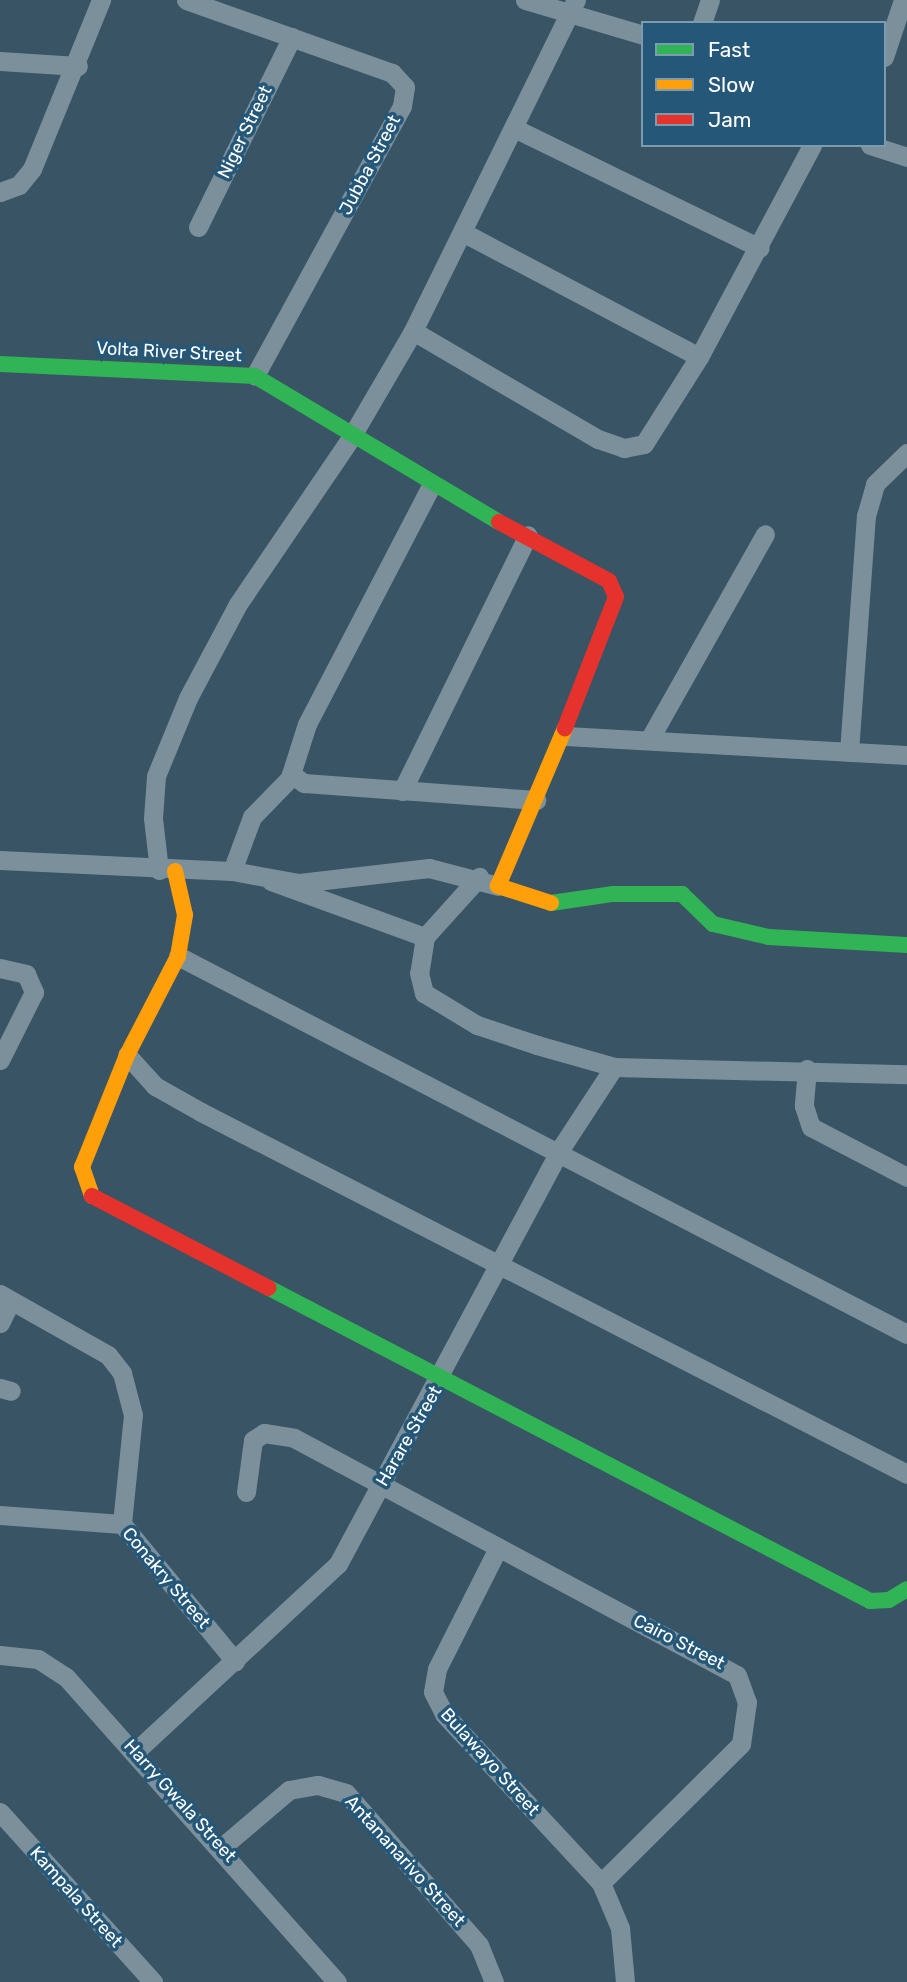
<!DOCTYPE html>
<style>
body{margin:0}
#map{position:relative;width:907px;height:1982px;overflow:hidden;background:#385465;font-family:Rubik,sans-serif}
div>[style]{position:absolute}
.street>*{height:19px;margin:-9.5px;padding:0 9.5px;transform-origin:9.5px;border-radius:9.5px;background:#7c909c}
.fast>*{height:16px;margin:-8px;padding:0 8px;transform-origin:8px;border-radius:8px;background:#30b455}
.slow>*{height:16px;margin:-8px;padding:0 8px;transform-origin:8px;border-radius:8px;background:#ff9f0a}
.jam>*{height:16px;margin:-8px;padding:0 8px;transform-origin:8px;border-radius:8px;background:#e5322d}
span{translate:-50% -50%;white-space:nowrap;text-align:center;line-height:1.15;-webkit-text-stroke:7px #255878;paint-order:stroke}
.street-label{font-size:18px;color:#fff}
.legend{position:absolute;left:641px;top:21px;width:245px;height:126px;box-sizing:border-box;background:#255878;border:2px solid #7c9bae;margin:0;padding:9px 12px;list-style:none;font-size:21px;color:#fff}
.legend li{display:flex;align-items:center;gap:14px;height:35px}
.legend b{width:35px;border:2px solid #7c9bae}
</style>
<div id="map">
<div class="street">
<div style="left:186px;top:0;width:219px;rotate:19.5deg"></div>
<div style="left:392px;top:73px;width:19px;rotate:47deg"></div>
<div style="left:405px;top:87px;width:19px;rotate:99deg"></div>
<div style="left:402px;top:106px;width:307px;rotate:118.6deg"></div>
<div style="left:525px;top:0;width:123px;rotate:16.5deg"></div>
<div style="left:702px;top:23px;width:24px;rotate:-71deg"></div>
<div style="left:884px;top:57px;width:60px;rotate:-71.6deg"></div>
<div style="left:0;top:61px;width:78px;rotate:3.7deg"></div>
<div style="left:516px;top:129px;width:271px;rotate:26deg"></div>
<div style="left:870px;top:145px;width:39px;rotate:18deg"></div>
<div style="left:0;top:192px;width:20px;rotate:-20deg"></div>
<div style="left:19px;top:185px;width:21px;rotate:-51deg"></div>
<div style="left:32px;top:169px;width:183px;rotate:-67.8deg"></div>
<div style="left:198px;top:227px;width:212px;rotate:-63.7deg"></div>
<div style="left:466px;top:234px;width:263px;rotate:27.8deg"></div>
<div style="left:413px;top:331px;width:214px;rotate:30.3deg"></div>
<div style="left:598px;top:439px;width:28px;rotate:19deg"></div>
<div style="left:624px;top:448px;width:20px;rotate:-11deg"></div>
<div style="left:644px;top:444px;width:103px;rotate:-57.7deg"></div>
<div style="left:699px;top:357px;width:240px;rotate:-61.9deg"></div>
<div style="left:431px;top:486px;width:268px;rotate:117.5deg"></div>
<div style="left:307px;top:724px;width:52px;rotate:107.7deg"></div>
<div style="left:291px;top:774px;width:16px;rotate:35deg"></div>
<div style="left:304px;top:783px;width:233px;rotate:4.2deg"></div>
<div style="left:566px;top:736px;width:342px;rotate:3.2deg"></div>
<div style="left:649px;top:740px;width:236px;rotate:-60.6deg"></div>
<div style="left:849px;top:752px;width:237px;rotate:-85.9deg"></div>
<div style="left:866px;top:516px;width:33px;rotate:-74deg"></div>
<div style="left:875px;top:484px;width:45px;rotate:-44.1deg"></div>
<div style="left:402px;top:791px;width:285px;rotate:-63.8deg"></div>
<div style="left:0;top:860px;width:232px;rotate:2.7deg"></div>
<div style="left:232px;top:871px;width:68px;rotate:10.2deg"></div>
<div style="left:299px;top:883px;width:131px;rotate:-6.6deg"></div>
<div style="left:429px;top:868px;width:71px;rotate:14.6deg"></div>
<div style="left:159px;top:870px;width:52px;rotate:-96.6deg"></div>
<div style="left:153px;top:818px;width:42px;rotate:-85.9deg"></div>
<div style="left:156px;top:776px;width:84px;rotate:-67.7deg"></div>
<div style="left:188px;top:698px;width:106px;rotate:-62deg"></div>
<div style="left:238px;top:604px;width:199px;rotate:-55.8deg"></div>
<div style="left:350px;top:439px;width:125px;rotate:-59.7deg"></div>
<div style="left:413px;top:331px;width:369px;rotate:-63.8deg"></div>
<div style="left:232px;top:871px;width:58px;rotate:-69.7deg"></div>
<div style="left:252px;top:817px;width:57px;rotate:-45.7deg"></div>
<div style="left:271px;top:881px;width:164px;rotate:20deg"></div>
<div style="left:425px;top:937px;width:36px;rotate:99deg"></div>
<div style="left:419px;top:973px;width:21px;rotate:76deg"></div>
<div style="left:424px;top:993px;width:62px;rotate:31.1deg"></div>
<div style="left:477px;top:1025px;width:63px;rotate:18.4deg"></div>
<div style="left:537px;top:1045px;width:80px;rotate:15.9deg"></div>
<div style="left:614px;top:1067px;width:293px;rotate:1.4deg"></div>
<div style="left:425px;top:937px;width:81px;rotate:-48deg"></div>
<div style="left:178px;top:956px;width:821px;rotate:27.41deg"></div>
<div style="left:0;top:968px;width:27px;rotate:13deg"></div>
<div style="left:26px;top:974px;width:20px;rotate:66deg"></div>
<div style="left:34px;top:992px;width:76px;rotate:116.6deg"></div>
<div style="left:127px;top:1055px;width:42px;rotate:47.9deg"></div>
<div style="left:155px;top:1086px;width:53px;rotate:29.5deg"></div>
<div style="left:201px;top:1112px;width:793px;rotate:27.15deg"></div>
<div style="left:807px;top:1069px;width:37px;rotate:95deg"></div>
<div style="left:804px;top:1106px;width:22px;rotate:72deg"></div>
<div style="left:811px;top:1127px;width:108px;rotate:27.5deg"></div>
<div style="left:0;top:1294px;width:124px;rotate:29.5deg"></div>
<div style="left:108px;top:1355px;width:23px;rotate:52deg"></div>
<div style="left:122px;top:1373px;width:43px;rotate:75.3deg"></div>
<div style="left:133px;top:1415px;width:110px;rotate:95.8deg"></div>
<div style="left:0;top:1323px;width:25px;rotate:-64deg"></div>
<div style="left:0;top:1388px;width:11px;rotate:15deg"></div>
<div style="left:246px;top:1492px;width:52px;rotate:-82.3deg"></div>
<div style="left:253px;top:1440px;width:13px;rotate:-32deg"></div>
<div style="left:264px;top:1433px;width:30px;rotate:9deg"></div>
<div style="left:294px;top:1438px;width:502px;rotate:28.15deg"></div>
<div style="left:737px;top:1675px;width:29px;rotate:70deg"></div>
<div style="left:747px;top:1702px;width:42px;rotate:98.1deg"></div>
<div style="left:741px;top:1744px;width:197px;rotate:135.2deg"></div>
<div style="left:0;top:1515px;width:122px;rotate:4.2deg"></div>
<div style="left:122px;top:1524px;width:178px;rotate:50.5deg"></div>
<div style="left:497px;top:1550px;width:133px;rotate:116.8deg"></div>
<div style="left:437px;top:1669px;width:23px;rotate:100deg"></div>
<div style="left:433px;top:1692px;width:25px;rotate:63deg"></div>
<div style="left:444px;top:1714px;width:231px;rotate:47.1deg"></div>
<div style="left:601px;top:1883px;width:49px;rotate:67.1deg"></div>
<div style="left:620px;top:1928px;width:54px;rotate:84.7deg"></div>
<div style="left:0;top:1655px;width:38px;rotate:6deg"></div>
<div style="left:38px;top:1659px;width:33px;rotate:33deg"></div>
<div style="left:66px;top:1677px;width:408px;rotate:48.4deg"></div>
<div style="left:136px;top:1751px;width:275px;rotate:-42.8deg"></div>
<div style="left:338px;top:1564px;width:468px;rotate:-61.8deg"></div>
<div style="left:559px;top:1151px;width:100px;rotate:-56.8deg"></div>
<div style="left:0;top:1812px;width:229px;rotate:48deg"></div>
<div style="left:222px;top:1847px;width:88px;rotate:-40.4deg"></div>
<div style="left:289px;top:1790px;width:29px;rotate:-10deg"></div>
<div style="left:318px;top:1785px;width:29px;rotate:16deg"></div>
<div style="left:346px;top:1793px;width:202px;rotate:48.8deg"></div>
<div style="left:479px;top:1945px;width:40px;rotate:68deg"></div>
</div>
<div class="fast">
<div style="left:0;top:364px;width:255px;rotate:2.7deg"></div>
<div style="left:255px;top:376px;width:284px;rotate:30.9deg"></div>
<div style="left:551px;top:903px;width:63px;rotate:-8.3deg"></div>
<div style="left:613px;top:894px;width:69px"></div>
<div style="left:682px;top:894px;width:43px;rotate:44.1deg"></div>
<div style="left:713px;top:924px;width:57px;rotate:13.1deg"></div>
<div style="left:769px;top:937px;width:138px;rotate:3.3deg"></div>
<div style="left:269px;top:1288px;width:678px;rotate:27.51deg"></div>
<div style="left:870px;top:1601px;width:19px;rotate:-3deg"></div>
<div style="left:889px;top:1600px;width:21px;rotate:-31deg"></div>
</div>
<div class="slow">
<div style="left:551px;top:903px;width:56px;rotate:-162.2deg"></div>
<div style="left:498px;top:886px;width:172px;rotate:-67deg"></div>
<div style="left:92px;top:1196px;width:31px;rotate:-109deg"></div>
<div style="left:82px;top:1167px;width:121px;rotate:-68.1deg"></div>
<div style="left:127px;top:1055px;width:111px;rotate:-62.7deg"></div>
<div style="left:178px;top:956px;width:42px;rotate:-80.3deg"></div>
<div style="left:185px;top:915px;width:45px;rotate:-102.8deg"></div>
</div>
<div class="jam">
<div style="left:499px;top:522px;width:125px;rotate:28.2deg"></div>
<div style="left:609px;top:581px;width:17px;rotate:66deg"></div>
<div style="left:616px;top:597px;width:141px;rotate:111.3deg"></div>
<div style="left:92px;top:1196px;width:199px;rotate:27.5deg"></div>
</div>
<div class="street-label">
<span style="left:245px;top:132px;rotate:-64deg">Niger Street</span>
<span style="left:370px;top:165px;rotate:-62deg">Jubba Street</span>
<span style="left:169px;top:352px;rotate:3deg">Volta River Street</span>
<span style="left:409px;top:1436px;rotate:-60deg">Harare Street</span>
<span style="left:166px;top:1578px;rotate:50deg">Conakry Street</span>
<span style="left:679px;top:1642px;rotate:27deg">Cairo Street</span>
<span style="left:490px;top:1762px;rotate:48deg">Bulawayo Street</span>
<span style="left:180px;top:1801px;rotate:48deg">Harry Gwala Street</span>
<span style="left:405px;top:1861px;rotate:48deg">Antananarivo Street</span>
<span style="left:76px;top:1897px;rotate:48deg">Kampala Street</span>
</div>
<ul class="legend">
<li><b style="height:9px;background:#30b455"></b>Fast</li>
<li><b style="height:9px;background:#ff9f0a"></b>Slow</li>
<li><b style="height:9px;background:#e5322d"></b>Jam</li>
</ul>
</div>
